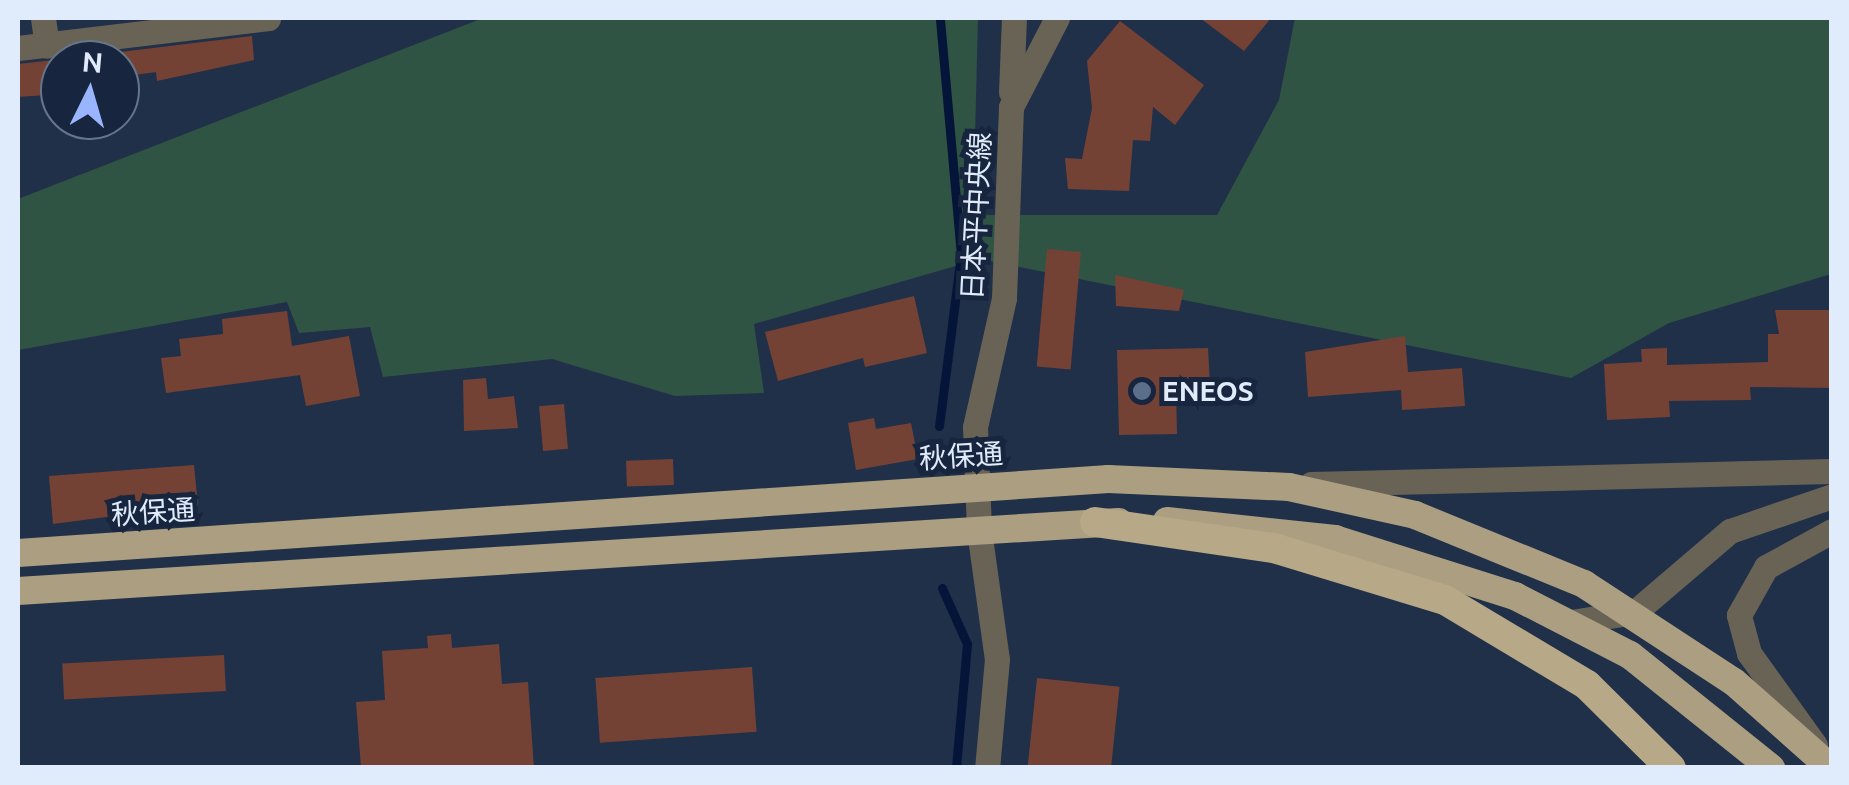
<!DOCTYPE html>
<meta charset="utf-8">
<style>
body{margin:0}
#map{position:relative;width:1849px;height:785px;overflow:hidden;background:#213049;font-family:Ubuntu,"Noto Sans JP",sans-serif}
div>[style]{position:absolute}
.green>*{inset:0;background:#305444}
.stream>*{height:9px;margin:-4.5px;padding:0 4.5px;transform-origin:4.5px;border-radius:4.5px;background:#051439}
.building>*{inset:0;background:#744135;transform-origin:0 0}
.minor>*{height:25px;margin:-12.5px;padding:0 12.5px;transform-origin:12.5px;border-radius:12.5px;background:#696356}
.tertiary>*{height:25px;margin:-12.5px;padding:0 12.5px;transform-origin:12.5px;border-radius:12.5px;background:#696356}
.trunk>*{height:28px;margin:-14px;padding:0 14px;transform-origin:14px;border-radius:14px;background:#ac9e80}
.motorway>*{height:30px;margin:-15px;padding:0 15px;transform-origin:15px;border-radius:15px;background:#b7a887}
.dots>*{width:28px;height:28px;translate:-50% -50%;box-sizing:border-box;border:5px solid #17263e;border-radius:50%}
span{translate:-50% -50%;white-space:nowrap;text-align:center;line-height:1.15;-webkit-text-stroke:10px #17263e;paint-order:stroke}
.street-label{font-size:28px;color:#e0ebfb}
.poi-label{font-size:28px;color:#e0ebfb;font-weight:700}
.left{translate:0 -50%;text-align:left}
.frame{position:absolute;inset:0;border:20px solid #e0ebfb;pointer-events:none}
.north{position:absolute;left:40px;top:40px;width:100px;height:100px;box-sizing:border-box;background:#17263e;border:2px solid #67758a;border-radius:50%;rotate:5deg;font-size:28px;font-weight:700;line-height:40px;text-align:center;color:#e0ebfb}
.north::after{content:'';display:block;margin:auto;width:35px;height:45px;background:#99b5fd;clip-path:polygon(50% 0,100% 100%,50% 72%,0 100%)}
</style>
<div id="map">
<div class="green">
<div style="clip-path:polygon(483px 18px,978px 18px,973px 215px,1217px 215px,1279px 100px,1295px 18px,1831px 18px,1831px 274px,1669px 323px,1571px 378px,980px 259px,754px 324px,764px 393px,675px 396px,552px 359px,383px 377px,370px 327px,299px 333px,287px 302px,18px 350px,18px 199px)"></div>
</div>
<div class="stream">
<div style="left:939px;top:426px;width:172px;rotate:-82.7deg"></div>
<div style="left:961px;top:255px;width:238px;rotate:-95.1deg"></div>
<div style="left:942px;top:588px;width:61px;rotate:65.9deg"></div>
<div style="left:967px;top:644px;width:124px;rotate:95.1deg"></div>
</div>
<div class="building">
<div style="clip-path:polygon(1200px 18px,1271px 18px,1244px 51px)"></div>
<div style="clip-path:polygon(1120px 21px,1204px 85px,1175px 125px,1153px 107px,1150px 141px,1133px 140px,1129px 191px,1068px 189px,1065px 158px,1082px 159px,1092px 108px,1087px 61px)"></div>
<div style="clip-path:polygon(252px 36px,254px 60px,157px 81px,156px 72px,120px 77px,120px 52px)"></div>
<div style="clip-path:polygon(54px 60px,60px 94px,18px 97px,18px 64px)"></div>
<div style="left:1047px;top:249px;width:34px;height:118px;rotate:5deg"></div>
<div style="clip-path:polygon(1115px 275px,1184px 290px,1179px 311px,1116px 306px)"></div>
<div style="clip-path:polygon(914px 296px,927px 353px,865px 367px,863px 358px,778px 381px,765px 332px)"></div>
<div style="clip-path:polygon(1775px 310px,1832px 310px,1832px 388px,1750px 387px,1751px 400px,1669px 401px,1670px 417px,1607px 420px,1604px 364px,1642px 362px,1641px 349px,1667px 348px,1667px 365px,1768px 362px,1768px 334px,1779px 334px)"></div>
<div style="clip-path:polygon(287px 311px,292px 346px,349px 336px,360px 396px,306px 406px,300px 375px,166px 393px,161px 358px,181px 356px,179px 339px,223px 334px,222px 319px)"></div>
<div style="clip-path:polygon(1405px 336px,1408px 372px,1462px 368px,1465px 406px,1402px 410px,1401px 390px,1308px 397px,1305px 352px)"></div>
<div style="clip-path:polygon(1208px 348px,1210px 385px,1176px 386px,1177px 434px,1119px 435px,1117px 350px)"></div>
<div style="clip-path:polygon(486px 378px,488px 399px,514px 396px,518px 428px,464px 431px,463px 380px)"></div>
<div style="left:564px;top:404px;width:45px;height:25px;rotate:85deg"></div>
<div style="clip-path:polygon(874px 418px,876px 429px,911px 423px,918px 459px,856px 470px,848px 423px)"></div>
<div style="left:673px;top:459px;width:26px;height:47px;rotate:88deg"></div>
<div style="clip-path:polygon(194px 465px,198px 505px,53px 524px,49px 476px)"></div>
<div style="clip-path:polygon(451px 634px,452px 648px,499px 644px,502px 684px,528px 682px,534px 768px,361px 768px,356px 702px,385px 700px,382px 651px,428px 648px,427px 636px)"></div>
<div style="left:224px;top:655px;width:36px;height:162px;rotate:87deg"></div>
<div style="left:752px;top:667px;width:65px;height:157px;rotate:86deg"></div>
<div style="left:1037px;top:678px;width:83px;height:90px;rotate:6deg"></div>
</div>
<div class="minor">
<div style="left:43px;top:18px;width:28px;rotate:82deg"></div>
<div style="left:18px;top:48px;width:252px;rotate:-6.8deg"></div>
<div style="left:979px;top:530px;width:130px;rotate:82.1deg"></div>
<div style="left:997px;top:659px;width:109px;rotate:95.2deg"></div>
</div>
<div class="tertiary">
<div style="left:1011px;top:92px;width:74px;rotate:-87.7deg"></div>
<div style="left:1311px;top:484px;width:521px;rotate:-1.43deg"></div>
<div style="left:979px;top:530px;width:103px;rotate:-92.2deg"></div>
<div style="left:975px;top:427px;width:132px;rotate:-77.3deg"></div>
<div style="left:1004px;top:298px;width:191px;rotate:-87.9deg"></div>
<div style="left:1011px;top:107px;width:100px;rotate:-62.7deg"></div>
<div style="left:1571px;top:622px;width:65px;rotate:-8.9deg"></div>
<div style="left:1635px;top:612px;width:125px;rotate:-40.5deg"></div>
<div style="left:1730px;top:531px;width:108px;rotate:-18.9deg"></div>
<div style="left:1815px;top:745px;width:113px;rotate:-125.7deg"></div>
<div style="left:1749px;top:653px;width:39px;rotate:-105deg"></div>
<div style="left:1739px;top:615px;width:55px;rotate:-60.6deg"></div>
<div style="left:1766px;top:567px;width:75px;rotate:-28.6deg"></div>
</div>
<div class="trunk">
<div style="left:1167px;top:521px;width:169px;rotate:6.1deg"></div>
<div style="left:1335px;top:539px;width:189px;rotate:17.6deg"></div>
<div style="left:1515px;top:596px;width:129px;rotate:27.2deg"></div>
<div style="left:1630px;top:655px;width:181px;rotate:38.7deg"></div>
<div style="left:18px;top:553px;width:1093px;rotate:-3.88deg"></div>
<div style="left:1108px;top:479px;width:181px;rotate:2.5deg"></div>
<div style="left:1289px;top:487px;width:129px;rotate:12.5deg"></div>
<div style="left:1415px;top:515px;width:183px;rotate:22.2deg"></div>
<div style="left:1584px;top:584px;width:179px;rotate:33.2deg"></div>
<div style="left:1734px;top:682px;width:130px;rotate:41.6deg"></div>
<div style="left:18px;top:591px;width:1103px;rotate:-3.59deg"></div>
</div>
<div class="motorway">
<div style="left:1095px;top:522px;width:181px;rotate:8.3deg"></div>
<div style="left:1274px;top:548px;width:179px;rotate:16.9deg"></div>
<div style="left:1445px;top:600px;width:165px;rotate:30.9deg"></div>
<div style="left:1587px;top:685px;width:118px;rotate:44.7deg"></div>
</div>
<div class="dots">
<div style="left:1142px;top:391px;background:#5c6f8a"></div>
</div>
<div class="street-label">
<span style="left:976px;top:216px;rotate:-87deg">日本平中央線</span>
<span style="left:961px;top:456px;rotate:-4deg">秋保通</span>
<span style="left:153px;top:512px;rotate:-4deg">秋保通</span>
</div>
<div class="poi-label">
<span class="left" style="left:1162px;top:391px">ENEOS</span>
</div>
<div class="frame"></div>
<div class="north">N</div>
</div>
